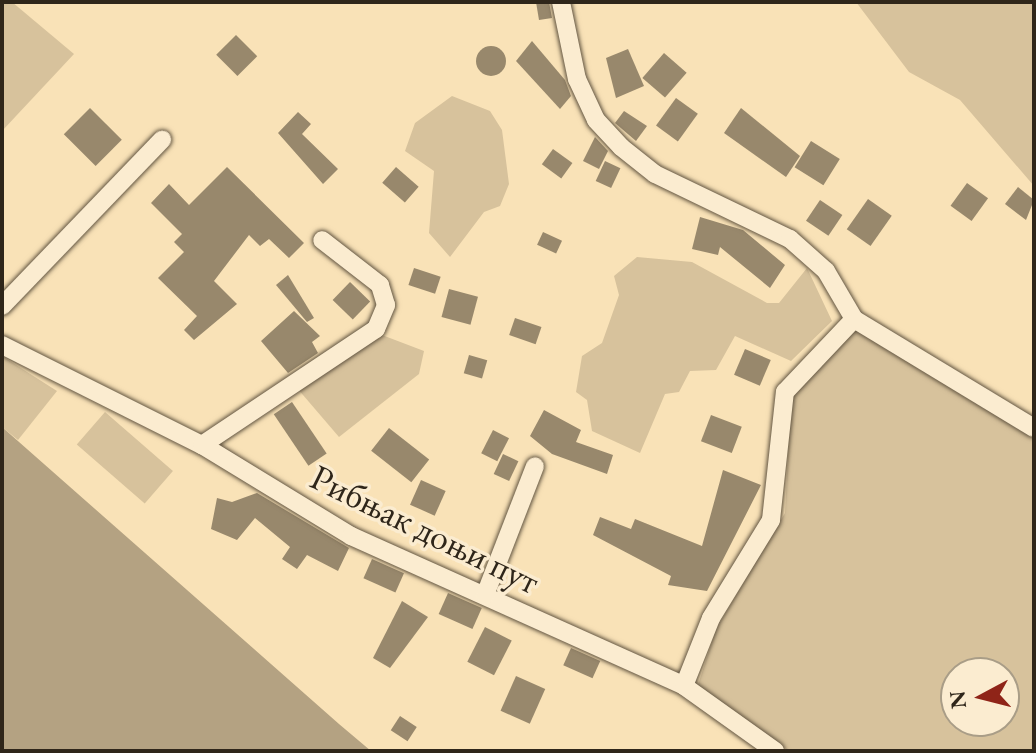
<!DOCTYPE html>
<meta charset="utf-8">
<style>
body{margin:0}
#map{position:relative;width:1036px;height:753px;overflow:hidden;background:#f9e2b7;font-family:"EB Garamond",serif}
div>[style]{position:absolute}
.green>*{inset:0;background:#d7c29c;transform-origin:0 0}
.water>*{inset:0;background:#b4a282}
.building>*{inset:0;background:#98886c;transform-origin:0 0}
.round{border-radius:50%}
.roads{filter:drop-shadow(0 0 2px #625541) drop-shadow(0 0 2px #625541)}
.minor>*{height:18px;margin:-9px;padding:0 9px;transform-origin:9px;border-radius:9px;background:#fbecd0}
span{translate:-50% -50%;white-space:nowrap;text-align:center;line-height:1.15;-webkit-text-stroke:7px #fbecd0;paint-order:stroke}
.street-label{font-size:36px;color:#2f261a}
.frame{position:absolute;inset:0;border:4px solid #2f261a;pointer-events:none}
.north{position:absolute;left:940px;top:657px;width:80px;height:80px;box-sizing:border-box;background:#fbecd0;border:2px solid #a99d87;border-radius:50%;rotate:263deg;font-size:22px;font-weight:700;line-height:32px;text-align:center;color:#2f261a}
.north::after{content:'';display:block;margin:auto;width:28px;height:36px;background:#8f2418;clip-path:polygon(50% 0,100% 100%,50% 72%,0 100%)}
</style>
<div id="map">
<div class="green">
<div style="clip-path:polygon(2px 2px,12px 2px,74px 54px,2px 131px)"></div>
<div style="clip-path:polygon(856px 2px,1034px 2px,1034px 186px,960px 100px,909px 72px)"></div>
<div style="clip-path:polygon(452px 96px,490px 111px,502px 130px,509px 184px,500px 206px,484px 212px,450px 257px,429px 233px,434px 171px,405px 151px,415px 123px)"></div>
<div style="clip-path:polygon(637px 257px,692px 262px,767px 303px,779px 303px,807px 268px,832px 321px,791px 361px,735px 336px,716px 370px,690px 371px,679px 392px,665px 394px,640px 453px,592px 431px,587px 400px,576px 392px,582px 356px,602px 343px,619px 295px,614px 276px)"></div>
<div style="clip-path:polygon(evenodd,855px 328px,1034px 435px,1034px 751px,789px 751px,698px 685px,716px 629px,785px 513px,791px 396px,855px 328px,956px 673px,1004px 673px,1004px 721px,956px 721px,956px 673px)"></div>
<div style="clip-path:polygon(382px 335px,424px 351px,419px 374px,339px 437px,297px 388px)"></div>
<div style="clip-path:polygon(2px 356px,57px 391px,18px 440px,2px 427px)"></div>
<div style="left:105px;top:412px;width:90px;height:43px;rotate:41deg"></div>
</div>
<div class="water">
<div style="clip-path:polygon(2px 427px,339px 724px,371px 751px,2px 751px)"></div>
</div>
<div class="building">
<div style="clip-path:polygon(536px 2px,549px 2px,552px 18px,539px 20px)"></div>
<div style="left:236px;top:35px;width:30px;height:28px;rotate:45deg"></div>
<div style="clip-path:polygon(532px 41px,565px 80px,571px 96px,560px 109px,516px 61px)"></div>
<div class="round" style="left:476px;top:46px;width:30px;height:30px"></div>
<div style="clip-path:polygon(628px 49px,644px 86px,616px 98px,606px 58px)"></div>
<div style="left:664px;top:53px;width:30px;height:33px;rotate:41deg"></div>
<div style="left:676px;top:98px;width:27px;height:34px;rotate:36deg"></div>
<div style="left:90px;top:108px;width:45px;height:37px;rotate:45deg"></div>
<div style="clip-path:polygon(741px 108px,800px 156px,786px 177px,724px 133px)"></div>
<div style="clip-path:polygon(624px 111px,647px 126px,636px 141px,615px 123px)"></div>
<div style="clip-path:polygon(298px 112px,311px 124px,302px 134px,338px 169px,323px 184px,278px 133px)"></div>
<div style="clip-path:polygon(595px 137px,608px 151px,599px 169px,583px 161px)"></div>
<div style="left:811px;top:141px;width:34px;height:31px;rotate:32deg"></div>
<div style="left:553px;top:149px;width:24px;height:19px;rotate:36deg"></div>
<div style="left:605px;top:161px;width:17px;height:22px;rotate:25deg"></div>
<div style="clip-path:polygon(227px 167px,304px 243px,289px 258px,269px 239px,260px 246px,249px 235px,214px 281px,237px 304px,194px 340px,184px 330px,197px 316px,158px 278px,184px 252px,174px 242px,182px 234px,151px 203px,169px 184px,189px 205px)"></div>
<div style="left:396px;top:167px;width:30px;height:21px;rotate:41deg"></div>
<div style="left:967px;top:183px;width:26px;height:28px;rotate:36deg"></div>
<div style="clip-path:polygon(1018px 187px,1034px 200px,1026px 220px,1005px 204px)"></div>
<div style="left:868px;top:199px;width:29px;height:37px;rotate:35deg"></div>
<div style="left:820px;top:200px;width:27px;height:25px;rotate:34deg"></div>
<div style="clip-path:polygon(700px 217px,743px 230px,785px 265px,770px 288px,720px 247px,718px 255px,692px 249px)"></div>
<div style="left:543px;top:232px;width:21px;height:14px;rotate:25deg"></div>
<div style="left:414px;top:268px;width:28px;height:18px;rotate:18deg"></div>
<div style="clip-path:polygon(288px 275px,314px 318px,307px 322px,276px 285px)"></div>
<div style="left:350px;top:282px;width:28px;height:25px;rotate:44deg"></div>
<div style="left:449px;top:289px;width:30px;height:29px;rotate:15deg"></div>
<div style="clip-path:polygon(294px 311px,320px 336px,312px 342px,318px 353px,288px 373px,261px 341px)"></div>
<div style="left:515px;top:318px;width:28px;height:18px;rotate:19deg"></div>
<div style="left:745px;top:349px;width:28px;height:28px;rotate:23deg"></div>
<div style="left:469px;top:355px;width:19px;height:19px;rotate:16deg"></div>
<div style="left:292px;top:402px;width:62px;height:22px;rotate:56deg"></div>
<div style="clip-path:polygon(544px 410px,581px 430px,576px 442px,613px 455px,607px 474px,552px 454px,530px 436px)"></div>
<div style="left:711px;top:415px;width:33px;height:28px;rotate:21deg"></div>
<div style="left:389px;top:428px;width:51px;height:29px;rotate:38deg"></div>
<div style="left:493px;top:430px;width:18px;height:26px;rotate:27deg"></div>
<div style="left:503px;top:454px;width:17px;height:22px;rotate:25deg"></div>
<div style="clip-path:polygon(723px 470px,761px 485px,707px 591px,668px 585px,671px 576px,593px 535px,600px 517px,631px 529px,635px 519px,702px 546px)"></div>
<div style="left:421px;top:480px;width:27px;height:27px;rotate:24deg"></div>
<div style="clip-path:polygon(257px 493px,349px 548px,338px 571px,307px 555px,297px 569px,282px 559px,290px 547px,255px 518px,237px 540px,211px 529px,217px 498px,232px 502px)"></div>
<div style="left:372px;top:559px;width:35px;height:21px;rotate:24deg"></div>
<div style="left:448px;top:593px;width:37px;height:23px;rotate:24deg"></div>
<div style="clip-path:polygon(402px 601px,428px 617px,390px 668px,373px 658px)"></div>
<div style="left:485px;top:627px;width:30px;height:39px;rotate:27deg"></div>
<div style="left:571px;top:648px;width:32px;height:19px;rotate:24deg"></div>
<div style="left:516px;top:676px;width:32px;height:38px;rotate:24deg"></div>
<div style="left:400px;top:716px;width:20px;height:17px;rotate:33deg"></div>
</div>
<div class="roads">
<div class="minor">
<div style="left:561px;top:2px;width:79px;rotate:78.3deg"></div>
<div style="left:577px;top:79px;width:45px;rotate:65.1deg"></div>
<div style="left:596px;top:120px;width:37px;rotate:47deg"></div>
<div style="left:621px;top:147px;width:43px;rotate:38.5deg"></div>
<div style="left:655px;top:174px;width:150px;rotate:25.7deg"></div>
<div style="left:790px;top:239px;width:48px;rotate:41.6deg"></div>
<div style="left:826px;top:271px;width:56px;rotate:59.7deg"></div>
<div style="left:854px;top:319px;width:210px;rotate:31.2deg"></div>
<div style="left:2px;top:306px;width:231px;rotate:-46.1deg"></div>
<div style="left:2px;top:345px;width:224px;rotate:26.6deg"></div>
<div style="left:202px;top:445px;width:175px;rotate:31.4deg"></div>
<div style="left:351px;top:536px;width:365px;rotate:24.2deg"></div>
<div style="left:684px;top:686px;width:112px;rotate:35.5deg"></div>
<div style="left:202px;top:445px;width:209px;rotate:-33.7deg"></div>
<div style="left:376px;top:329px;width:26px;rotate:-67deg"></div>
<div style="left:386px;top:305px;width:21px;rotate:-107deg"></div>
<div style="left:380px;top:285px;width:73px;rotate:-142.2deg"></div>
<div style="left:485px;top:595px;width:138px;rotate:-68.8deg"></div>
<div style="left:684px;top:686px;width:73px;rotate:-68.3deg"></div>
<div style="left:711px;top:618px;width:115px;rotate:-58.5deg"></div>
<div style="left:771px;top:520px;width:129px;rotate:-83.8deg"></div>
<div style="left:785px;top:392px;width:100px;rotate:-46.6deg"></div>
</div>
</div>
<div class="street-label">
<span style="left:425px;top:529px;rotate:26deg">Рибњак доњи пут</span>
</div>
<div class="frame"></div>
<div class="north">N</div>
</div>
